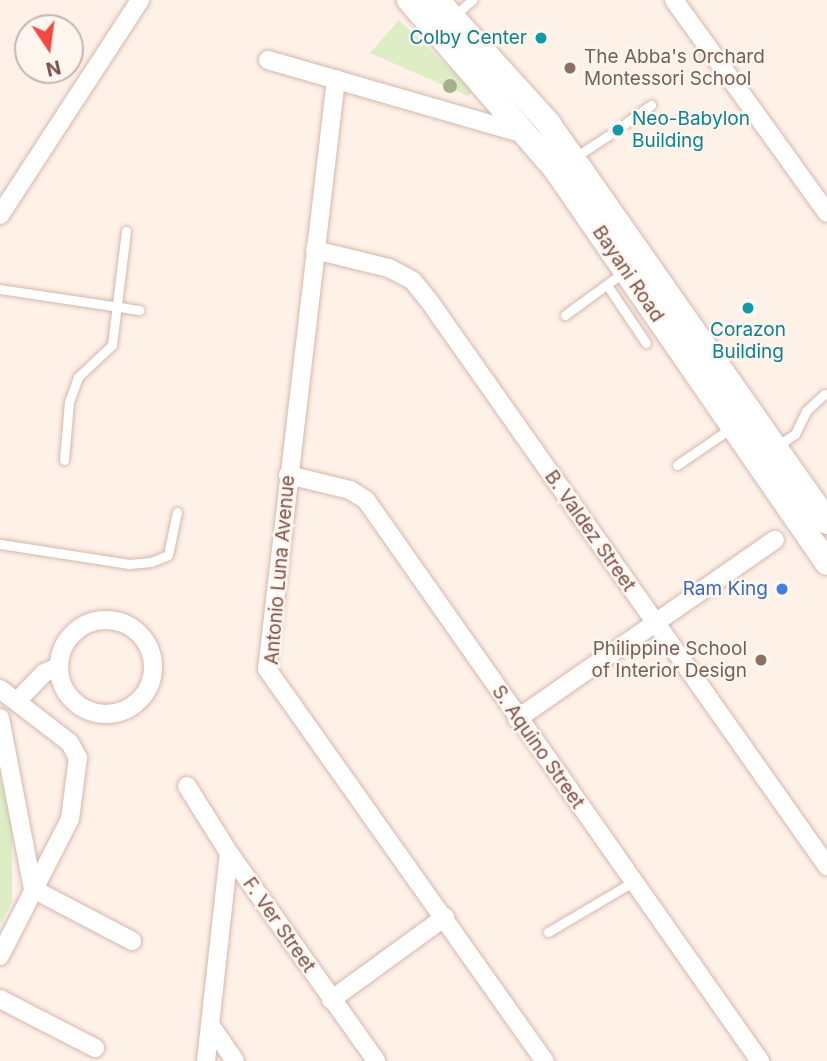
<!DOCTYPE html>
<style>
body{margin:0}
#map{position:relative;width:827px;height:1061px;overflow:hidden;background:#fef1e7;font-family:Inter,sans-serif}
div>[style]{position:absolute}
.green>*{inset:0;background:#ddeec4}
.roads{filter:drop-shadow(0 0 2px #d4b8ae) drop-shadow(0 0 2px #d4b8ae)}
.service>*{height:9px;margin:-4.5px;padding:0 4.5px;transform-origin:4.5px;border-radius:4.5px;background:#fff}
.minor>*{height:18px;margin:-9px;padding:0 9px;transform-origin:9px;border-radius:9px;background:#fff}
.minor>.ring{margin:-9px;padding:0;box-sizing:content-box;background:none;border:18px solid #fff;border-radius:50%}
.secondary>*{height:24px;margin:-12px;padding:0 12px;transform-origin:12px;border-radius:12px;background:#fff}
.trees>*{width:14px;height:14px;margin:-7px;border-radius:50%;background:#a4b089}
.dots>*{width:19px;height:19px;translate:-50% -50%;box-sizing:border-box;border:4px solid #fff6f0;border-radius:50%}
span{translate:-50% -50%;white-space:nowrap;text-align:center;line-height:1.15;-webkit-text-stroke:5px #fff6f0;paint-order:stroke}
.culture-label{font-size:19px;color:#0d838f}
.right{translate:-100% -50%;text-align:right}
.left{translate:0 -50%;text-align:left}
.education-label{font-size:19px;color:#785e54}
.street-label{font-size:19px;color:#7b5148}
.shop-label{font-size:19px;color:#366cbe}
.north{position:absolute;left:14px;top:14px;width:70px;height:70px;box-sizing:border-box;background:#fff6f0;border:2px solid #cab4ad;border-radius:50%;rotate:167deg;font-size:19px;font-weight:700;line-height:28px;text-align:center;color:#7b5148}
.north::after{content:'';display:block;margin:auto;width:24px;height:32px;background:#f24a43;clip-path:polygon(50% 0,100% 100%,50% 72%,0 100%)}
</style>
<div id="map">
<div class="green">
<i style="clip-path:polygon(399px 20px,473px 91px,468px 96px,370px 53px)"></i>
<i style="clip-path:polygon(0 772px,12px 830px,12px 902px,0 925px)"></i>
</div>
<div class="roads">
<div class="service">
<i style="left:455px;top:15px;width:23px;rotate:-41deg"></i>
<i style="left:626px;top:123px;width:31px;rotate:-36deg"></i>
<i style="left:575px;top:157px;width:40px;rotate:-32.9deg"></i>
<i style="left:607px;top:285px;width:70px;rotate:56.1deg"></i>
<i style="left:0;top:289px;width:141px;rotate:8.6deg"></i>
<i style="left:565px;top:315px;width:73px;rotate:-36.1deg"></i>
<i style="left:777px;top:446px;width:22px;rotate:-34deg"></i>
<i style="left:795px;top:434px;width:25px;rotate:-64deg"></i>
<i style="left:806px;top:411px;width:25px;rotate:-43deg"></i>
<i style="left:64px;top:460px;width:58px;rotate:-85.1deg"></i>
<i style="left:69px;top:402px;width:27px;rotate:-70deg"></i>
<i style="left:78px;top:377px;width:47px;rotate:-43.3deg"></i>
<i style="left:112px;top:345px;width:115px;rotate:-83deg"></i>
<i style="left:677px;top:465px;width:65px;rotate:-34.4deg"></i>
<i style="left:0;top:544px;width:131px;rotate:8.8deg"></i>
<i style="left:129px;top:564px;width:22px;rotate:-5deg"></i>
<i style="left:151px;top:562px;width:18px;rotate:-22deg"></i>
<i style="left:168px;top:555px;width:44px;rotate:-78.2deg"></i>
<i style="left:548px;top:932px;width:99px;rotate:-30.5deg"></i>
</div>
<div class="minor">
<i style="left:674px;top:0;width:262px;rotate:54.3deg"></i>
<i style="left:268px;top:60px;width:266px;rotate:16.1deg"></i>
<i style="left:336px;top:79px;width:594px;rotate:96.67deg"></i>
<i style="left:267px;top:669px;width:481px;rotate:54.7deg"></i>
<i style="left:0;top:215px;width:257px;rotate:-56.9deg"></i>
<i style="left:315px;top:250px;width:76px;rotate:13.7deg"></i>
<i style="left:389px;top:268px;width:27px;rotate:28deg"></i>
<i style="left:413px;top:281px;width:22px;rotate:51deg"></i>
<i style="left:427px;top:298px;width:695px;rotate:54.85deg"></i>
<i style="left:288px;top:475px;width:64px;rotate:13.6deg"></i>
<i style="left:350px;top:490px;width:19px;rotate:32deg"></i>
<i style="left:366px;top:500px;width:686px;rotate:54.92deg"></i>
<i class="ring" style="left:59px;top:620px;width:76px;height:76px"></i>
<i style="left:0;top:689px;width:88px;rotate:37.6deg"></i>
<i style="left:70px;top:743px;width:17px;rotate:62deg"></i>
<i style="left:78px;top:758px;width:62px;rotate:97.5deg"></i>
<i style="left:70px;top:819px;width:154px;rotate:117.1deg"></i>
<i style="left:18px;top:700px;width:37px;rotate:-46deg"></i>
<i style="left:44px;top:673px;width:15px;rotate:-23deg"></i>
<i style="left:0;top:718px;width:174px;rotate:79.1deg"></i>
<i style="left:33px;top:889px;width:112px;rotate:27.7deg"></i>
<i style="left:517px;top:719px;width:314px;rotate:-34.8deg"></i>
<i style="left:187px;top:786px;width:79px;rotate:57.9deg"></i>
<i style="left:229px;top:853px;width:255px;rotate:54.7deg"></i>
<i style="left:0;top:999px;width:107px;rotate:27.3deg"></i>
<i style="left:331px;top:1000px;width:141px;rotate:-36.1deg"></i>
<i style="left:211px;top:1026px;width:42px;rotate:55.6deg"></i>
<i style="left:206px;top:1061px;width:209px;rotate:-83.7deg"></i>
</div>
<div class="secondary">
<i style="left:409px;top:0;width:225px;rotate:49.1deg"></i>
<i style="left:556px;top:170px;width:477px;rotate:55.4deg"></i>
<i style="left:437px;top:0;width:166px;rotate:47.9deg"></i>
<i style="left:548px;top:123px;width:487px;rotate:55deg"></i>
</div>
</div>
<div class="trees">
<i style="left:450px;top:86px"></i>
</div>
<div class="dots">
<i style="left:541px;top:38px;background:#0f9aa8"></i>
<i style="left:570px;top:68px;background:#8d6e63"></i>
<i style="left:618px;top:130px;background:#0f9aa8"></i>
<i style="left:748px;top:308px;background:#0f9aa8"></i>
<i style="left:782px;top:589px;background:#3f7fe0"></i>
<i style="left:761px;top:660px;background:#8d6e63"></i>
</div>
<div class="culture-label">
<span class="right" style="left:527px;top:38px">Colby Center</span>
<span class="left" style="left:632px;top:130px">Neo-Babylon<br>Building</span>
<span style="left:748px;top:341px">Corazon<br>Building</span>
</div>
<div class="education-label">
<span class="left" style="left:584px;top:68px">The Abba's Orchard<br>Montessori School</span>
<span class="right" style="left:747px;top:660px">Philippine School<br>of Interior Design</span>
</div>
<div class="street-label">
<span style="left:628px;top:274px;rotate:56deg">Bayani Road</span>
<span style="left:590px;top:531px;rotate:55deg">B. Valdez Street</span>
<span style="left:280px;top:570px;rotate:-85deg">Antonio Luna Avenue</span>
<span style="left:538px;top:747px;rotate:55deg">S. Aquino Street</span>
<span style="left:279px;top:925px;rotate:55deg">F. Ver Street</span>
</div>
<div class="shop-label">
<span class="right" style="left:768px;top:589px">Ram King</span>
</div>
<div class="north">N</div>
</div>
